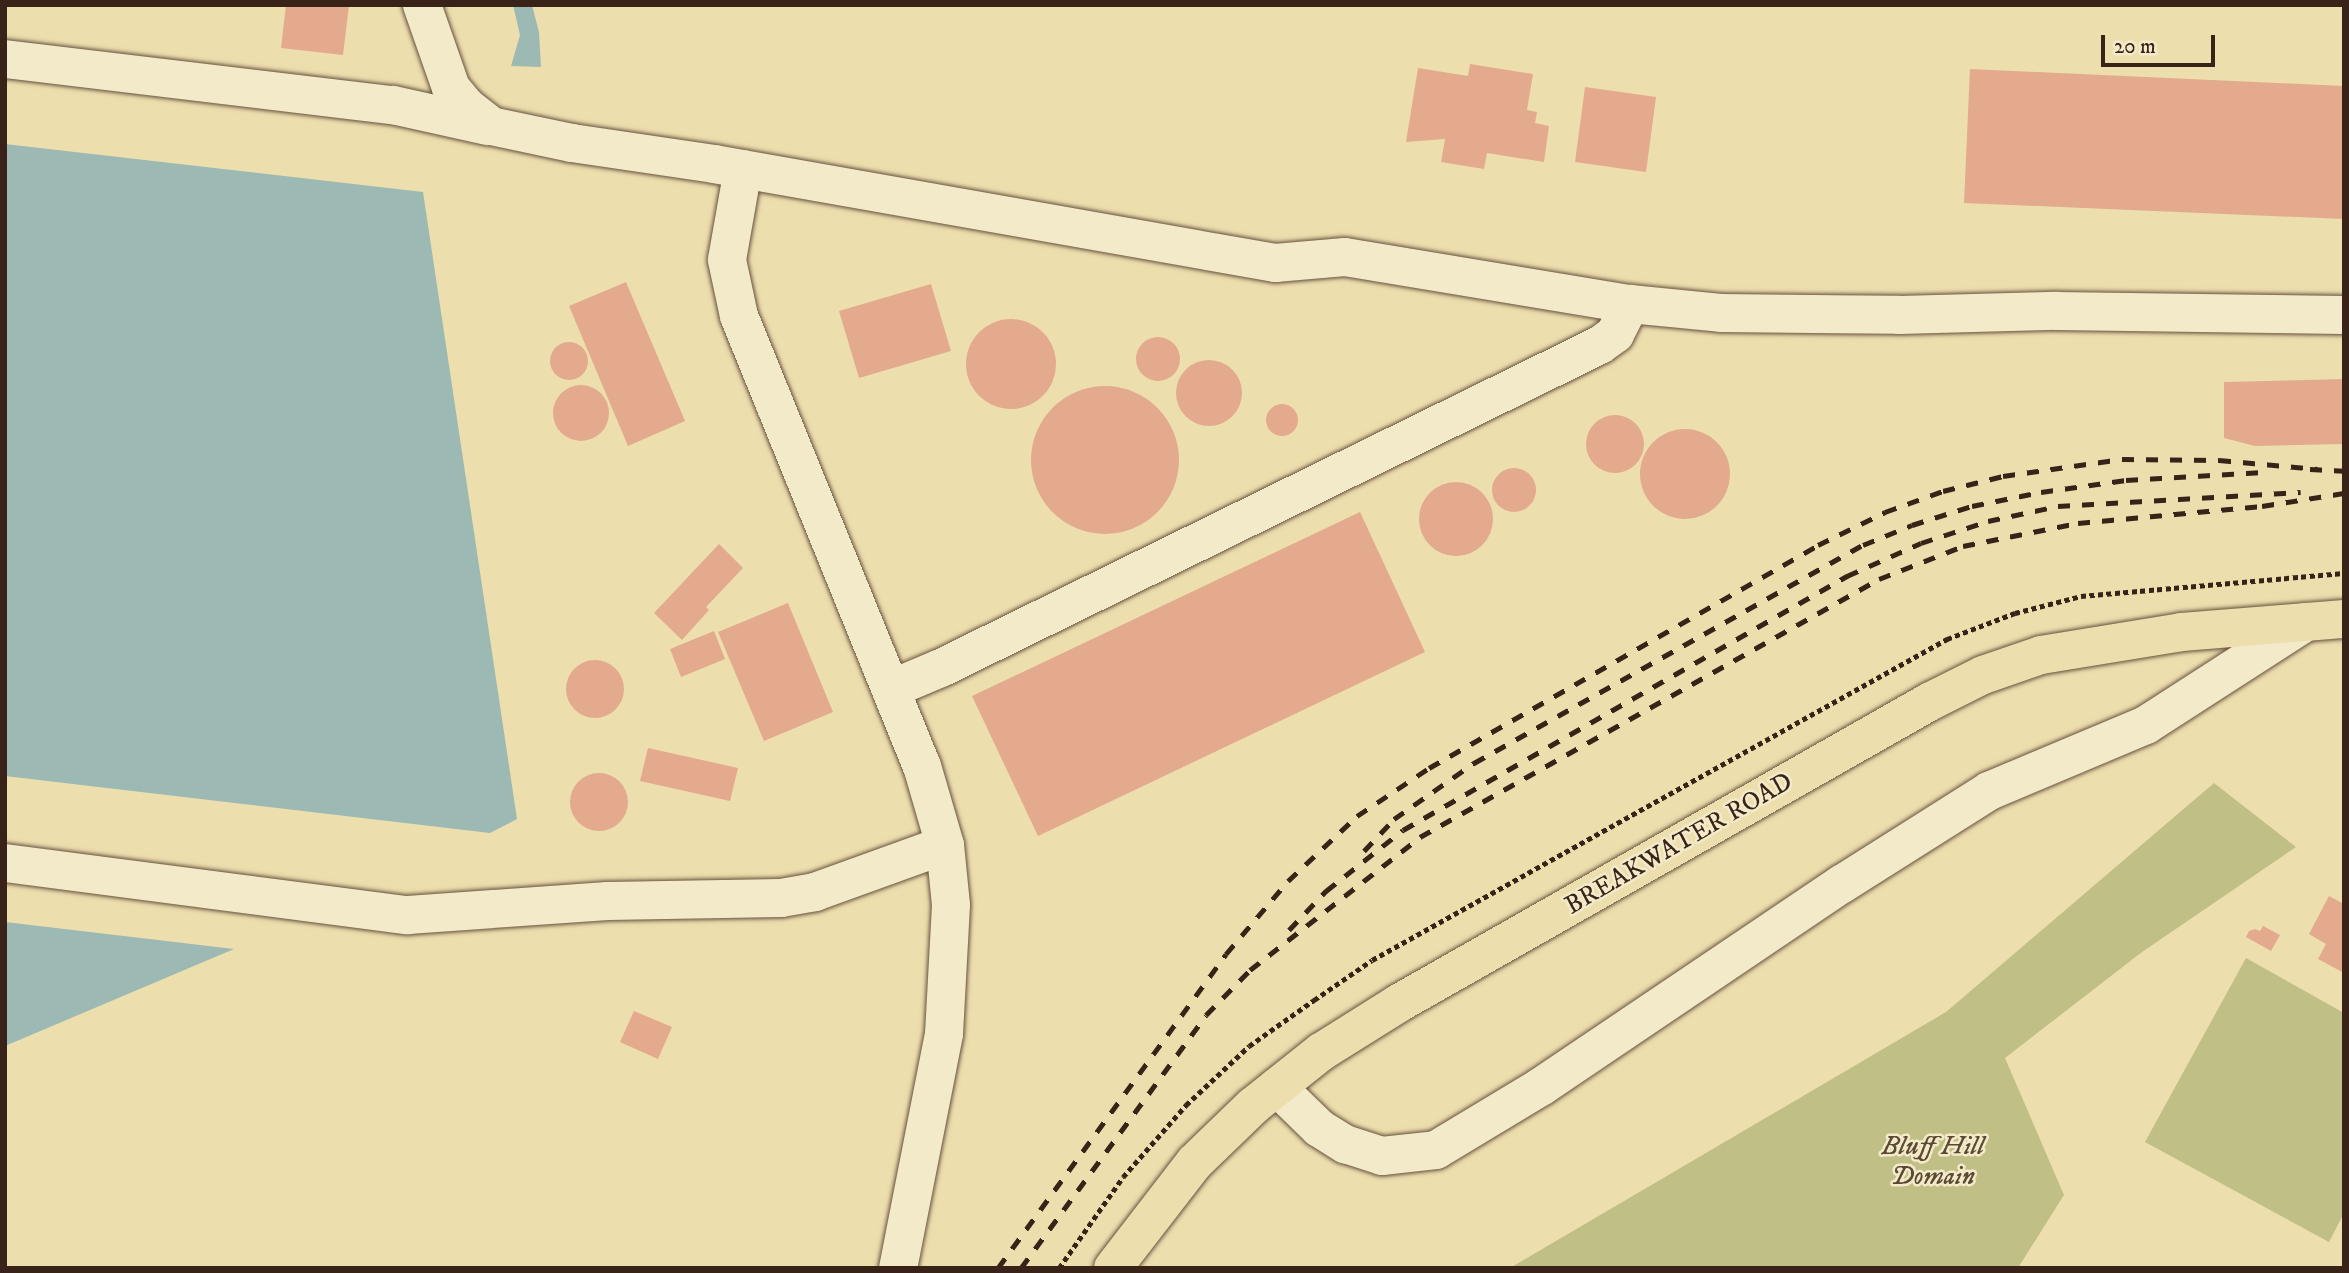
<!DOCTYPE html>
<style>
body{margin:0}
#map{position:relative;width:2349px;height:1273px;overflow:hidden;background:#eddeae;font-family:"IM FELL DW Pica",serif}
div>[style]{position:absolute}
.green>*{inset:0;background:#c0bf85}
.water>*{inset:0;background:#9cbab3}
.building>*{inset:0;background:#e3aa8e}
.round{border-radius:50%}
.path>*{height:4.5px;margin-top:-2.25px;transform-origin:0;background:repeating-linear-gradient(90deg,#392318 0 5px,transparent 0 8.5px)}
.roads{filter:drop-shadow(0 0 2px #66523e) drop-shadow(0 0 2px #66523e)}
.minor>*{height:38px;margin:-19px;padding:0 19px;transform-origin:19px;border-radius:19px;background:#f3eaca}
.highway>*{height:38px;margin:-19px;padding:0 19px;transform-origin:19px;border-radius:19px;background:#eddeae}
.rail>*{height:5px;margin-top:-2.5px;transform-origin:0;background:repeating-linear-gradient(90deg,#392318 0 12px,transparent 0 24px)}
span{translate:-50% -50%;white-space:nowrap;text-align:center;line-height:1.15;-webkit-text-stroke:5px #f3eaca;paint-order:stroke}
.street-label{font-size:26px;color:#392318}
.park-label{font-size:26px;color:#5b4a33;font-style:italic}
.frame{position:absolute;inset:0;border:7px solid #392318;pointer-events:none}
.scale{position:absolute;left:2101px;top:35px;width:114px;height:32px;box-sizing:border-box;border:4px solid #392318;border-top:0;padding-left:9px;font-size:21px;line-height:24px;white-space:nowrap;color:#392318;-webkit-text-stroke:5px #f3eaca;paint-order:stroke}
</style>
<div id="map">
<div class="green">
<i style="clip-path:polygon(2214px 783px,2296px 847px,2142px 952px,2005px 1058px,2064px 1195px,2018px 1268px,1510px 1268px,1946px 1012px)"></i>
<i style="clip-path:polygon(2246px 958px,2344px 1013px,2344px 1213px,2329px 1242px,2145px 1142px)"></i>
</div>
<div class="water">
<i style="clip-path:polygon(513px 5px,532px 5px,539px 32px,541px 67px,511px 66px,520px 35px)"></i>
<i style="clip-path:polygon(5px 144px,423px 192px,517px 819px,490px 833px,5px 776px)"></i>
<i style="clip-path:polygon(5px 922px,234px 949px,5px 1046px)"></i>
</div>
<div class="building">
<i style="clip-path:polygon(286px 5px,349px 5px,343px 55px,281px 48px)"></i>
<i style="clip-path:polygon(1470px 64px,1533px 74px,1527px 110px,1537px 112px,1535px 123px,1549px 126px,1544px 162px,1487px 153px,1484px 169px,1441px 162px,1445px 139px,1406px 142px,1418px 68px,1468px 76px)"></i>
<i style="clip-path:polygon(1970px 69px,2344px 86px,2344px 219px,1964px 203px)"></i>
<i style="clip-path:polygon(1585px 87px,1656px 97px,1646px 172px,1575px 162px)"></i>
<i style="clip-path:polygon(626px 282px,685px 421px,628px 446px,569px 306px)"></i>
<i style="clip-path:polygon(931px 284px,951px 351px,859px 378px,839px 311px)"></i>
<i class="round" style="left:966px;top:319px;width:90px;height:90px"></i>
<i class="round" style="left:1136px;top:337px;width:44px;height:44px"></i>
<i class="round" style="left:550px;top:342px;width:38px;height:38px"></i>
<i class="round" style="left:1176px;top:360px;width:66px;height:66px"></i>
<i style="clip-path:polygon(2344px 379px,2344px 444px,2255px 446px,2224px 438px,2224px 382px)"></i>
<i class="round" style="left:553px;top:385px;width:56px;height:56px"></i>
<i class="round" style="left:1031px;top:386px;width:148px;height:148px"></i>
<i class="round" style="left:1266px;top:404px;width:32px;height:32px"></i>
<i class="round" style="left:1586px;top:415px;width:58px;height:58px"></i>
<i class="round" style="left:1640px;top:429px;width:90px;height:90px"></i>
<i class="round" style="left:1492px;top:468px;width:44px;height:44px"></i>
<i class="round" style="left:1419px;top:482px;width:74px;height:74px"></i>
<i style="clip-path:polygon(1360px 512px,1425px 652px,1038px 836px,972px 696px)"></i>
<i style="clip-path:polygon(719px 544px,743px 568px,706px 607px,709px 610px,682px 640px,654px 613px)"></i>
<i style="clip-path:polygon(788px 603px,833px 712px,764px 741px,718px 632px)"></i>
<i style="clip-path:polygon(714px 631px,725px 659px,681px 677px,670px 649px)"></i>
<i class="round" style="left:566px;top:660px;width:58px;height:58px"></i>
<i style="clip-path:polygon(648px 748px,738px 768px,730px 801px,640px 781px)"></i>
<i class="round" style="left:570px;top:773px;width:58px;height:58px"></i>
<i style="clip-path:polygon(2329px 896px,2344px 904px,2344px 973px,2318px 959px,2326px 944px,2309px 934px)"></i>
<i style="clip-path:polygon(2263px 926px,2280px 935px,2271px 951px,2246px 937px,2249px 931px,2255px 929px,2260px 931px)"></i>
<i style="clip-path:polygon(634px 1011px,672px 1027px,658px 1059px,620px 1042px)"></i>
</div>
<div class="path">
<i style="left:1059px;top:1268px;width:111px;rotate:-54.9deg"></i>
<i style="left:1123px;top:1177px;width:96px;rotate:-48.8deg"></i>
<i style="left:1186px;top:1105px;width:86px;rotate:-43.1deg"></i>
<i style="left:1249px;top:1046px;width:80px;rotate:-35.3deg"></i>
<i style="left:1314px;top:1000px;width:70px;rotate:-34.6deg"></i>
<i style="left:1372px;top:960px;width:659px;rotate:-29.17deg"></i>
<i style="left:1947px;top:639px;width:73px;rotate:-20.9deg"></i>
<i style="left:2015px;top:613px;width:68px;rotate:-14.4deg"></i>
<i style="left:2081px;top:596px;width:264px;rotate:-5deg"></i>
</div>
<div class="roads">
<div class="minor">
<i style="left:422px;top:5px;width:88px;rotate:70.7deg"></i>
<i style="left:451px;top:88px;width:25px;rotate:50deg"></i>
<i style="left:467px;top:107px;width:31px;rotate:38deg"></i>
<i style="left:491px;top:126px;width:83px;rotate:11.9deg"></i>
<i style="left:572px;top:143px;width:144px;rotate:8.4deg"></i>
<i style="left:714px;top:164px;width:570px;rotate:10.01deg"></i>
<i style="left:1275px;top:263px;width:70px;rotate:-4.9deg"></i>
<i style="left:1345px;top:257px;width:289px;rotate:9.4deg"></i>
<i style="left:1630px;top:304px;width:91px;rotate:5.6deg"></i>
<i style="left:1721px;top:313px;width:178px;rotate:0.6deg"></i>
<i style="left:1899px;top:315px;width:158px;rotate:-1.5deg"></i>
<i style="left:2057px;top:311px;width:287px;rotate:0.8deg"></i>
<i style="left:5px;top:59px;width:391px;rotate:6.8deg"></i>
<i style="left:393px;top:105px;width:97px;rotate:12.5deg"></i>
<i style="left:743px;top:169px;width:92px;rotate:100deg"></i>
<i style="left:727px;top:260px;width:57px;rotate:77.9deg"></i>
<i style="left:739px;top:316px;width:486px;rotate:67.9deg"></i>
<i style="left:922px;top:766px;width:82px;rotate:73.8deg"></i>
<i style="left:945px;top:845px;width:60px;rotate:84.3deg"></i>
<i style="left:951px;top:905px;width:129px;rotate:93.1deg"></i>
<i style="left:944px;top:1034px;width:238px;rotate:101.1deg"></i>
<i style="left:891px;top:689px;width:54px;rotate:-22.8deg"></i>
<i style="left:941px;top:668px;width:734px;rotate:-26.11deg"></i>
<i style="left:1600px;top:345px;width:19px;rotate:-36deg"></i>
<i style="left:1615px;top:334px;width:34px;rotate:-63deg"></i>
<i style="left:5px;top:863px;width:406px;rotate:7.4deg"></i>
<i style="left:408px;top:915px;width:200px;rotate:-4deg"></i>
<i style="left:608px;top:901px;width:173px;rotate:-1deg"></i>
<i style="left:781px;top:898px;width:35px;rotate:-10deg"></i>
<i style="left:815px;top:892px;width:138px;rotate:-19.9deg"></i>
<i style="left:1277px;top:1087px;width:59px;rotate:44.3deg"></i>
<i style="left:1319px;top:1128px;width:31px;rotate:32deg"></i>
<i style="left:1345px;top:1144px;width:39px;rotate:18deg"></i>
<i style="left:1382px;top:1156px;width:54px;rotate:-6.3deg"></i>
<i style="left:1436px;top:1150px;width:124px;rotate:-31.1deg"></i>
<i style="left:1542px;top:1086px;width:362px;rotate:-34deg"></i>
<i style="left:1842px;top:884px;width:174px;rotate:-32.3deg"></i>
<i style="left:1989px;top:791px;width:170px;rotate:-22.8deg"></i>
<i style="left:2146px;top:725px;width:190px;rotate:-32.8deg"></i>
</div>
<div class="highway">
<i style="left:1113px;top:1268px;width:134px;rotate:-52.3deg"></i>
<i style="left:1195px;top:1162px;width:81px;rotate:-44deg"></i>
<i style="left:1253px;top:1106px;width:87px;rotate:-38.5deg"></i>
<i style="left:1321px;top:1052px;width:92px;rotate:-32.1deg"></i>
<i style="left:1399px;top:1003px;width:610px;rotate:-29.59deg"></i>
<i style="left:1929px;top:702px;width:60px;rotate:-26.6deg"></i>
<i style="left:1983px;top:675px;width:61px;rotate:-19deg"></i>
<i style="left:2041px;top:655px;width:143px;rotate:-9.3deg"></i>
<i style="left:2182px;top:632px;width:163px;rotate:-4.6deg"></i>
</div>
</div>
<div class="rail">
<i style="left:2310px;top:469px;width:34px;rotate:3deg"></i>
<i style="left:1364px;top:851px;width:44px;rotate:-46.8deg"></i>
<i style="left:1394px;top:819px;width:98px;rotate:-35deg"></i>
<i style="left:1474px;top:763px;width:446px;rotate:-29.3deg"></i>
<i style="left:1863px;top:545px;width:53px;rotate:-22.2deg"></i>
<i style="left:1912px;top:525px;width:63px;rotate:-17.6deg"></i>
<i style="left:1972px;top:506px;width:70px;rotate:-11.5deg"></i>
<i style="left:2041px;top:492px;width:86px;rotate:-8deg"></i>
<i style="left:2126px;top:480px;width:138px;rotate:-3.3deg"></i>
<i style="left:1289px;top:930px;width:54px;rotate:-46.5deg"></i>
<i style="left:1326px;top:891px;width:98px;rotate:-38.4deg"></i>
<i style="left:1403px;top:830px;width:512px;rotate:-29.77deg"></i>
<i style="left:1847px;top:576px;width:81px;rotate:-24deg"></i>
<i style="left:1921px;top:543px;width:71px;rotate:-18.2deg"></i>
<i style="left:1988px;top:521px;width:72px;rotate:-12.1deg"></i>
<i style="left:2058px;top:506px;width:243px;rotate:-3.3deg"></i>
<i style="left:998px;top:1268px;width:388px;rotate:-54deg"></i>
<i style="left:1226px;top:954px;width:96px;rotate:-49.7deg"></i>
<i style="left:1288px;top:881px;width:95px;rotate:-43.3deg"></i>
<i style="left:1357px;top:816px;width:87px;rotate:-33.7deg"></i>
<i style="left:1429px;top:768px;width:448px;rotate:-29.8deg"></i>
<i style="left:1818px;top:545px;width:75px;rotate:-26.2deg"></i>
<i style="left:1885px;top:512px;width:62px;rotate:-19.9deg"></i>
<i style="left:1943px;top:491px;width:62px;rotate:-14deg"></i>
<i style="left:2003px;top:476px;width:120px;rotate:-8.1deg"></i>
<i style="left:2122px;top:459px;width:97px;rotate:0.6deg"></i>
<i style="left:2219px;top:460px;width:99px;rotate:5.2deg"></i>
<i style="left:1021px;top:1268px;width:313px;rotate:-53.8deg"></i>
<i style="left:1206px;top:1015px;width:63px;rotate:-45.6deg"></i>
<i style="left:1250px;top:970px;width:216px;rotate:-38deg"></i>
<i style="left:1420px;top:837px;width:527px;rotate:-29.34deg"></i>
<i style="left:1879px;top:579px;width:90px;rotate:-21.4deg"></i>
<i style="left:1963px;top:546px;width:117px;rotate:-11.3deg"></i>
<i style="left:2078px;top:523px;width:185px;rotate:-5.3deg"></i>
<i style="left:2262px;top:506px;width:83px;rotate:-9deg"></i>
</div>
<div class="street-label">
<span style="left:1679px;top:844px;rotate:-30deg">BREAKWATER ROAD</span>
</div>
<div class="park-label">
<span style="left:1933px;top:1162px">Bluff Hill<br>Domain</span>
</div>
<div class="frame"></div>
<div class="scale">20 m</div>
</div>
